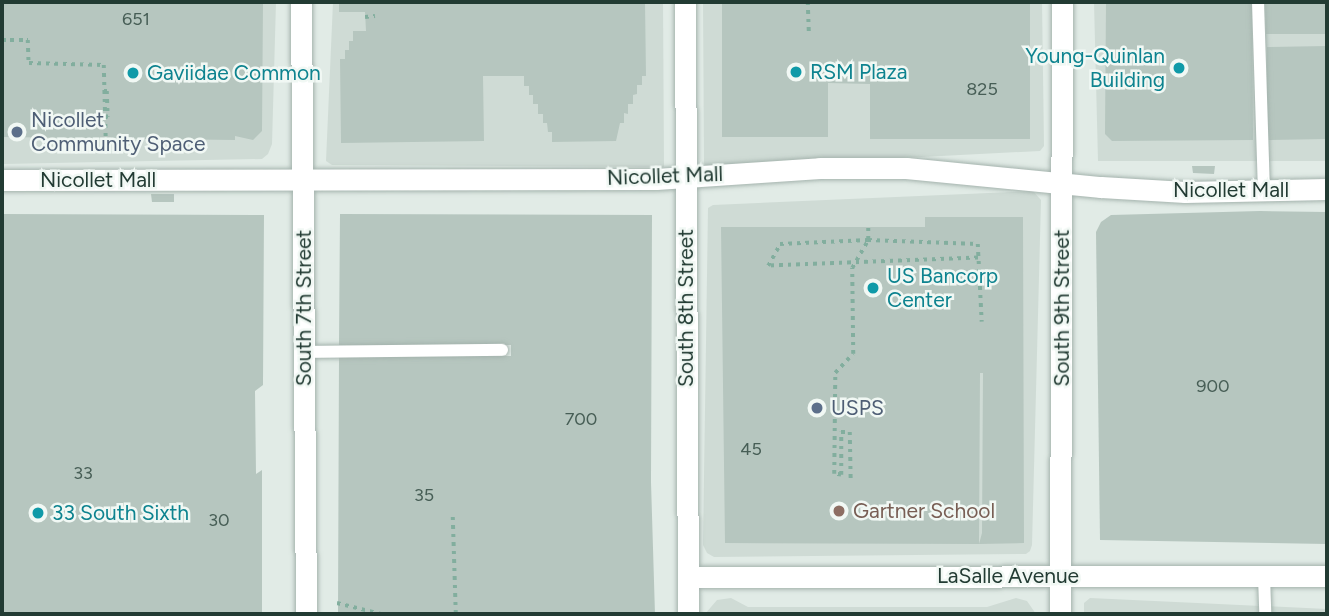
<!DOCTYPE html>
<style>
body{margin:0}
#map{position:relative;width:1329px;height:616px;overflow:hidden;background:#e1ebe6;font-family:Figtree,sans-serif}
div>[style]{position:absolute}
.built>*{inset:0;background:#cfdbd5}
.building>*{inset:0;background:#b6c6bf}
.path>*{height:3.5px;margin-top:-1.75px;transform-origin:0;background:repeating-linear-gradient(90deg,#82ae9e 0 3.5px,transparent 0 8.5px)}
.roads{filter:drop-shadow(0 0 2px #a4b3ad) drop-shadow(0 0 2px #a4b3ad)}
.service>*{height:12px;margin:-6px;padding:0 6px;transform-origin:6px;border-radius:6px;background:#fff}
.minor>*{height:21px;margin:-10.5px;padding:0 10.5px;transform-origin:10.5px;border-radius:10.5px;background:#fff}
.tertiary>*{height:21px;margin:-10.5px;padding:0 10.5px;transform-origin:10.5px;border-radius:10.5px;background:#fff}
.secondary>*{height:21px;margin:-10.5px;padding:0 10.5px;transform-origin:10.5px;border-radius:10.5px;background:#fff}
.dots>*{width:19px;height:19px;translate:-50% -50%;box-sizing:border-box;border:4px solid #f1f8f4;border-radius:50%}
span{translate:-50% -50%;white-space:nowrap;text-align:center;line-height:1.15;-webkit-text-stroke:5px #f1f8f4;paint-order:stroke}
.number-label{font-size:18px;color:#475e56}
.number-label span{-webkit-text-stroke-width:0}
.culture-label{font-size:21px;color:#0d838f}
.right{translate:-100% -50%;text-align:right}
.left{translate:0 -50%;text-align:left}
.service-label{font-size:21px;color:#4e5e75}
.street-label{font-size:21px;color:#223b33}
.education-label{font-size:21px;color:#785e54}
.frame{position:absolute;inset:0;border:4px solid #223b33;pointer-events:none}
</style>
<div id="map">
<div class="built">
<i style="clip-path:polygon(2px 2px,276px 2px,272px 144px,268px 154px,262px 159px,2px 164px)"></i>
<i style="clip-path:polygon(333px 2px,663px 2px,664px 167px,332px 165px,326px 161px)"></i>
<i style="clip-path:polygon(703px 2px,1042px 2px,1044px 146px,1040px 151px,707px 168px,704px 163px)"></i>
<i style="clip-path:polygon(1094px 2px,1327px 2px,1327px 161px,1098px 161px)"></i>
<i style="clip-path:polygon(1033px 191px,1041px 200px,1032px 545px,1030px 551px,1026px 554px,714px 557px,707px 553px,703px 545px,708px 208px,713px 205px)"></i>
<i style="clip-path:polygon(731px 598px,748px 607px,987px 607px,1016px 598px,1027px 601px,1036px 614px,705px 614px,717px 600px)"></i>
<i style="clip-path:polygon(1090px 598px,1327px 609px,1327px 614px,1084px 614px,1084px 603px)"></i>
</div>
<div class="building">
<i style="clip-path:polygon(2px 2px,263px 2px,262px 131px,253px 140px,235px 136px,235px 140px,2px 137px)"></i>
<i style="clip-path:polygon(339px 2px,645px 2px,646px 76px,642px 76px,642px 85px,637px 85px,637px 94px,633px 95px,633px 104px,628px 104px,628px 114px,624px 113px,624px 123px,620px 123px,616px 141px,552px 142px,552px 132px,548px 132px,547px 123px,543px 123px,543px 114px,538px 114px,538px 104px,533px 104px,533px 95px,529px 95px,529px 86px,524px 86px,524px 76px,483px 76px,484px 141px,341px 143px,340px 59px,345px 59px,345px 50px,349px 50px,349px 41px,353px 41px,353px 31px,366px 31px,365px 12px,339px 12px)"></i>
<i style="clip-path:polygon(722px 2px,1030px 2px,1030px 139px,870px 139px,870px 84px,828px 83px,828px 137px,722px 137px)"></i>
<i style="clip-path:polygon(1106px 2px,1252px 2px,1253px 140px,1112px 141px,1105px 134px)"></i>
<i style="clip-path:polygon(1265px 2px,1327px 2px,1327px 34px,1266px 34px)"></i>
<i style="clip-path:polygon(1327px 46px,1327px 139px,1267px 140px,1267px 47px)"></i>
<i style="clip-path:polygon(1192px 166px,1215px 166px,1214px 174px,1193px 173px)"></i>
<i style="clip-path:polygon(151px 194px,174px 194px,174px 202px,152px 202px)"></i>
<i style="clip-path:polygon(1260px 211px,1327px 212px,1327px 544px,1100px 540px,1096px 232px,1101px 222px,1111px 215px)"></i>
<i style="clip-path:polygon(2px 214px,264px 215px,263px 385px,255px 391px,256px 474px,262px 470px,262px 614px,2px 614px)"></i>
<i style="clip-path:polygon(340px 214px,652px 215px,651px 482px,655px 614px,338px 614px,339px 356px,511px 356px,511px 345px,339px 345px)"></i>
<i style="clip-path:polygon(925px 217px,1023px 217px,1024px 543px,979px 544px,982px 533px,983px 373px,980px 373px,979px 544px,725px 543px,721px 227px,925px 227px)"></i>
</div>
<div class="path">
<i style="left:808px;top:2px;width:31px;rotate:88deg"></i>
<i style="left:365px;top:17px;width:10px;rotate:-6deg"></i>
<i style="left:2px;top:40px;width:26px"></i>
<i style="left:28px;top:40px;width:23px;rotate:88deg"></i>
<i style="left:29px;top:63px;width:75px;rotate:1.5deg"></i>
<i style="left:104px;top:65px;width:74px;rotate:88.5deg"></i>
<i style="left:104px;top:91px;width:3px"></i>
<i style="left:107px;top:91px;width:26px;rotate:88deg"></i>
<i style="left:108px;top:117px;width:3px;rotate:180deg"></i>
<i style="left:978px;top:258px;width:210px;rotate:177.8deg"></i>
<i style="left:768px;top:266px;width:25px;rotate:-61deg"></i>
<i style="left:780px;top:244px;width:88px;rotate:-2.6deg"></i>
<i style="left:868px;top:240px;width:110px;rotate:2.1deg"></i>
<i style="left:978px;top:244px;width:78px;rotate:87.1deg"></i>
<i style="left:841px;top:475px;width:7px;rotate:-172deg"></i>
<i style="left:834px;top:474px;width:101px;rotate:-89.4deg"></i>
<i style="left:835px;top:373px;width:26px;rotate:-47deg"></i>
<i style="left:853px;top:354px;width:86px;rotate:-90.7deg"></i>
<i style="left:852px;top:268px;width:32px;rotate:-60deg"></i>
<i style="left:868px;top:240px;width:13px;rotate:-90deg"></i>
<i style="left:841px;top:475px;width:43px;rotate:-90deg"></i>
<i style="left:841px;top:432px;width:9px"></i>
<i style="left:850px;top:432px;width:50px;rotate:88.9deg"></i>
<i style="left:453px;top:517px;width:97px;rotate:88.2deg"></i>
<i style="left:337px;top:603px;width:45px;rotate:14deg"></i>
</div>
<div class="roads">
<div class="service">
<i style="left:1258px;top:2px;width:190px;rotate:88.2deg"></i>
<i style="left:304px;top:352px;width:198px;rotate:-0.6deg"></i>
<i style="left:1264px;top:576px;width:38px;rotate:88deg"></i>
</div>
<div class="minor">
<i style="left:2px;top:180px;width:654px;rotate:-0.09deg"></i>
<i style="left:656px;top:179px;width:164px;rotate:-3.8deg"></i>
<i style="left:820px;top:168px;width:86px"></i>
<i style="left:906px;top:168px;width:196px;rotate:5.6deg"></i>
<i style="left:1101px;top:187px;width:84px;rotate:3.4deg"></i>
<i style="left:1185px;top:192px;width:142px;rotate:-1.2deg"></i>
</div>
<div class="tertiary">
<i style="left:688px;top:577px;width:639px;rotate:-0.09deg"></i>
<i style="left:1060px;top:614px;width:612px;rotate:-89.81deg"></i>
</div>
<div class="secondary">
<i style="left:301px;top:2px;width:612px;rotate:89.53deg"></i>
<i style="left:685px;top:2px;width:612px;rotate:89.72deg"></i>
</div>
</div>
<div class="dots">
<i style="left:1179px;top:68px;background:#0f9aa8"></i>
<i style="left:796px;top:72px;background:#0f9aa8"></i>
<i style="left:133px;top:73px;background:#0f9aa8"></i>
<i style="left:17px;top:132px;background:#5c6f8a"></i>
<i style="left:873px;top:288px;background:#0f9aa8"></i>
<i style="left:817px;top:408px;background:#5c6f8a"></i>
<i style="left:839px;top:511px;background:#8d6e63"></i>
<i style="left:38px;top:513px;background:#0f9aa8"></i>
</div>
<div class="number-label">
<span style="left:136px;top:19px">651</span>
<span style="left:982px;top:89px">825</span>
<span style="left:1213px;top:386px">900</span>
<span style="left:581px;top:419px">700</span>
<span style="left:751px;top:449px">45</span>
<span style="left:83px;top:473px">33</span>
<span style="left:424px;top:495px">35</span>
<span style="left:219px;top:520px">30</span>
</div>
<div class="culture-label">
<span class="right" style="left:1165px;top:68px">Young-Quinlan<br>Building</span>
<span class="left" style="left:810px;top:72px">RSM Plaza</span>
<span class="left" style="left:147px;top:73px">Gaviidae Common</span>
<span class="left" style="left:887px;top:288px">US Bancorp<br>Center</span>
<span class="left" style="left:52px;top:513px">33 South Sixth</span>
</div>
<div class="service-label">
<span class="left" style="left:31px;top:132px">Nicollet<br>Community Space</span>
<span class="left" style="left:831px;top:408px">USPS</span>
</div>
<div class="street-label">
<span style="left:665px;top:176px;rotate:-2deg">Nicollet Mall</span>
<span style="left:98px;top:180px">Nicollet Mall</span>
<span style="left:1231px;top:190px">Nicollet Mall</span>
<span style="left:304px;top:308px;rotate:-90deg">South 7th Street</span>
<span style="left:686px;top:308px;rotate:-90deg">South 8th Street</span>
<span style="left:1062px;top:308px;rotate:-90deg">South 9th Street</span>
<span style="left:1008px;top:576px">LaSalle Avenue</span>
</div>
<div class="education-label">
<span class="left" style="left:853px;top:511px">Gartner School</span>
</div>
<div class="frame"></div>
</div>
